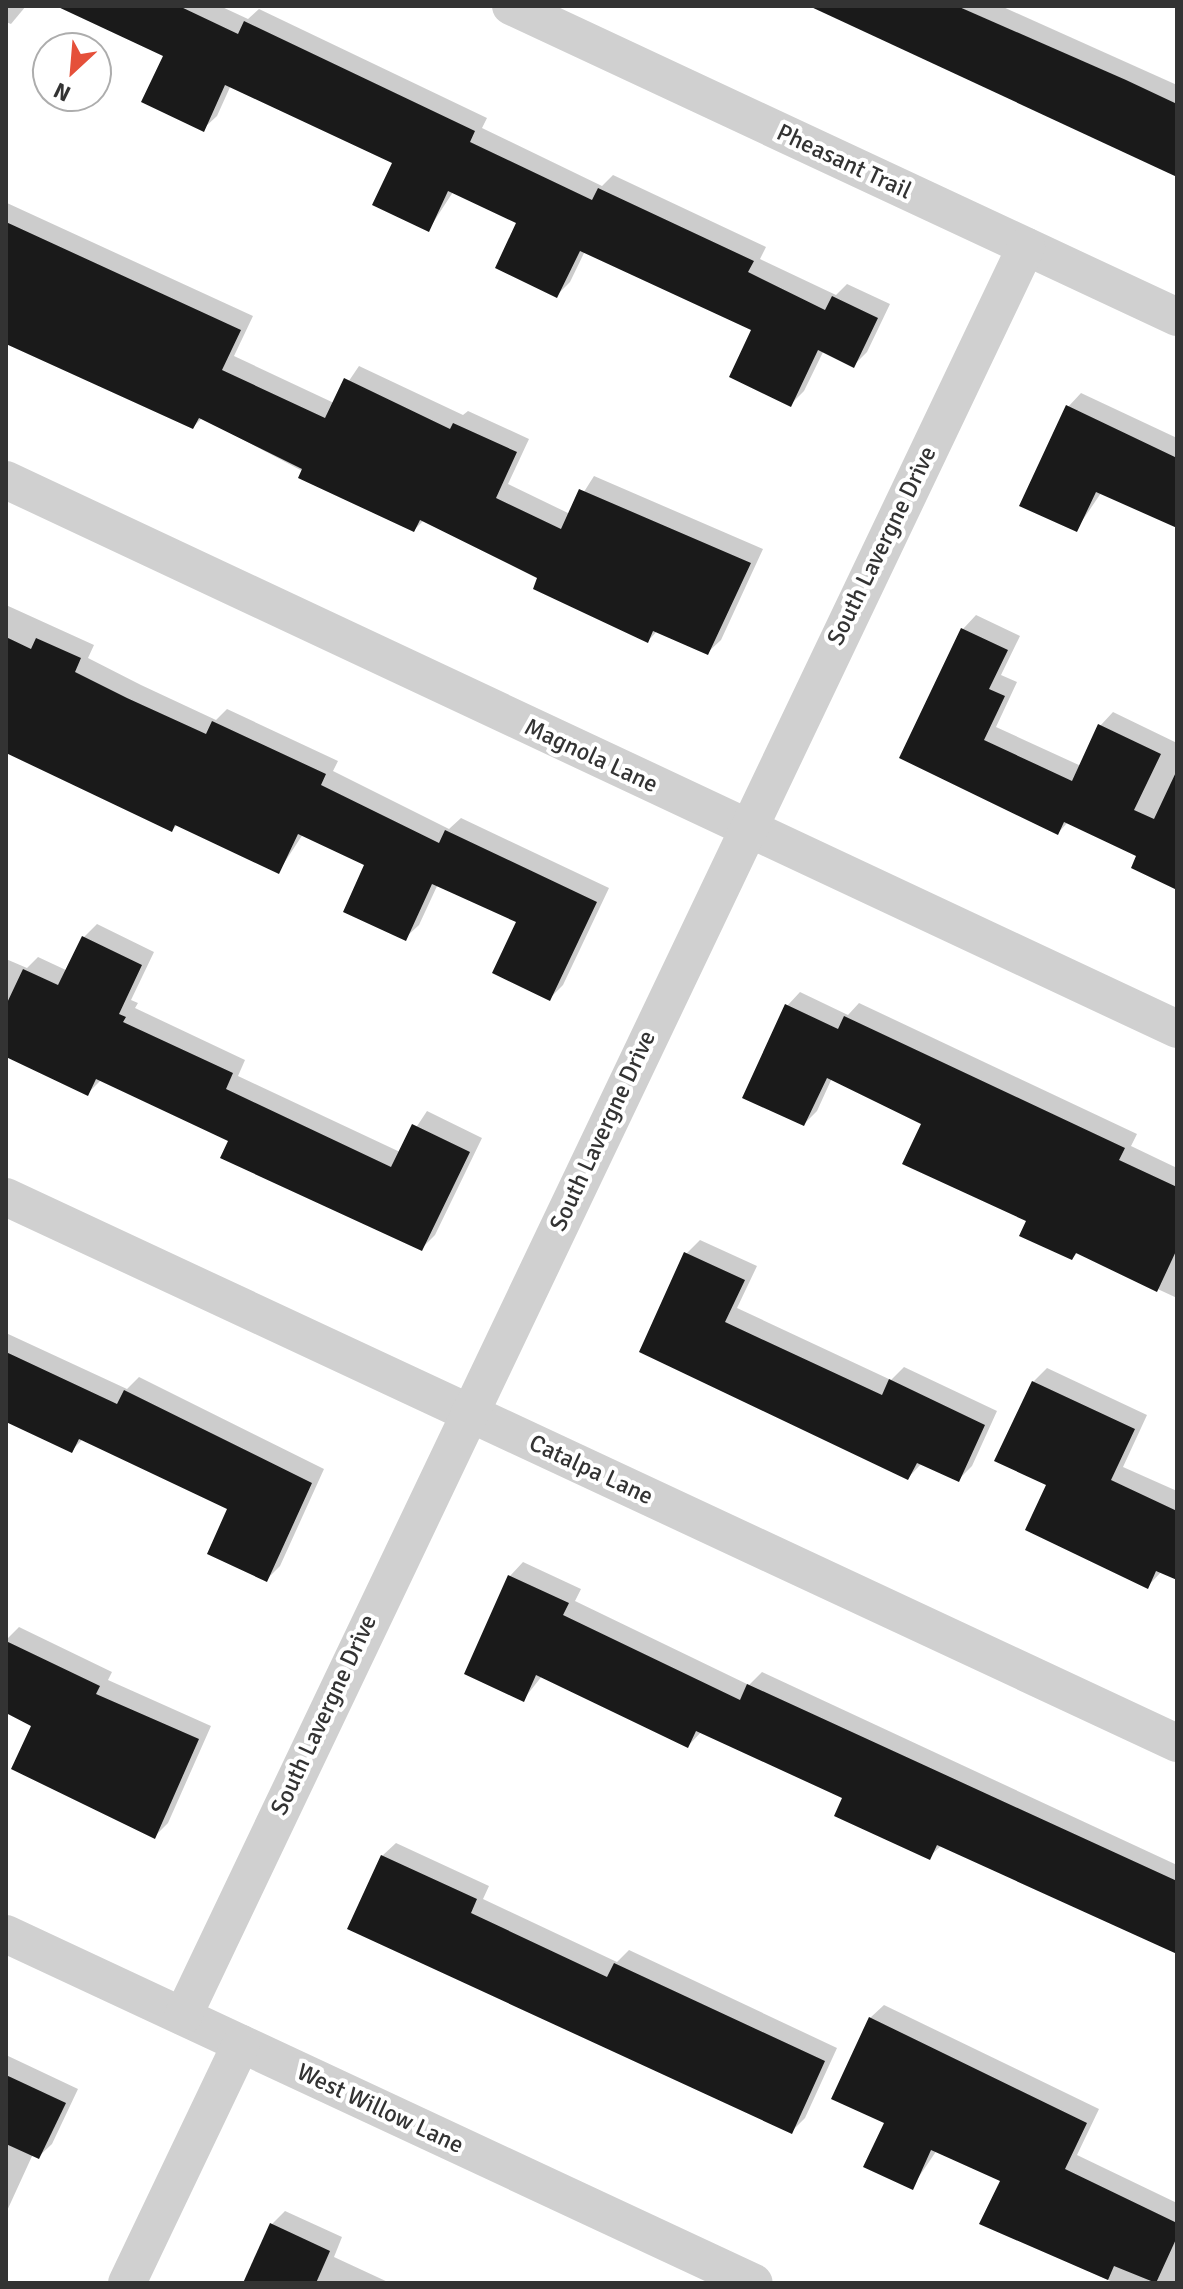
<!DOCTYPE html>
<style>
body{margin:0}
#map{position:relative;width:1183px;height:2289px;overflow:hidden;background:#fff;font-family:Signika,sans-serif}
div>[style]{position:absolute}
.shadow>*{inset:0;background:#0003}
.building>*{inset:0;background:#1a1a1a}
.street>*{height:38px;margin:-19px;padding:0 19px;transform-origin:19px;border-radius:19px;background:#d0d0d0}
span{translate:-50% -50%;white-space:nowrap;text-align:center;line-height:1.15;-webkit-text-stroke:8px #fff;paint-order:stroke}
.street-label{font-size:24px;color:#333}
.frame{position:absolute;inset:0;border:8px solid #333;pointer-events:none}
.north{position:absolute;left:32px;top:32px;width:80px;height:80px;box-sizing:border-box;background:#fff;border:2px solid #adadad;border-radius:50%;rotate:206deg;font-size:22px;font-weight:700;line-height:32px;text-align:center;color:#333}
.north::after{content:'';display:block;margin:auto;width:28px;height:36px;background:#e5503a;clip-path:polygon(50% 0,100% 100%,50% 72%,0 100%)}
</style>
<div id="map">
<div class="shadow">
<i style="clip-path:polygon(6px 6px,26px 6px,11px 24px,6px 22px)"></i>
<i style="clip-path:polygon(61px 6px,220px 6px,248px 19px,259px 9px,487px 118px,482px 128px,602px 186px,613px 175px,766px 247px,760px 259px,836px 295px,847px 284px,890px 304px,867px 352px,854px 365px,824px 350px,804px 391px,791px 404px,754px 329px,585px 251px,570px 282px,557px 295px,519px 222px,453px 192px,429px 229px,394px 162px,231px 85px,217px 116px,203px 129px,165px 55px)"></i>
<i style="clip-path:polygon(818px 6px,1001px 6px,1177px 85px,1177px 174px)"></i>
<i style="clip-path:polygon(7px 203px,253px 316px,234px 356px,334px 403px,359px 366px,463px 415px,468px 411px,529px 439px,508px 484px,570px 514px,594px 476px,763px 549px,721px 640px,707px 653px,658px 630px,648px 641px,540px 578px,424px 520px,414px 530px,202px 418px,193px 427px,6px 341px)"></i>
<i style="clip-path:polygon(1081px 393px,1177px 438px,1177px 527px,1101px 493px,1076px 530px,1068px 407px)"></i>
<i style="clip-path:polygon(6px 605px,94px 645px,88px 658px,141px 685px,216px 720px,227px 709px,338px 761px,333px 771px,449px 829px,461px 818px,609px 888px,563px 985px,550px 998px,518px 921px,438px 884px,419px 925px,405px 938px,367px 864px,303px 834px,279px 871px,178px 824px,172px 830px,6px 695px)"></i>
<i style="clip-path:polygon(976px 615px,1020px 636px,1001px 675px,1017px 682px,996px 727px,1081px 766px,1100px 726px,1113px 712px,1177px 743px,1177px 886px,1139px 855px,1068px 822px,1058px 833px,902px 758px,963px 629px)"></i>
<i style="clip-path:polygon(97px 924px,154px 952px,131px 1000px,138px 1003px,135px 1008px,245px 1060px,238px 1076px,400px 1152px,427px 1111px,482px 1138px,435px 1235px,421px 1249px,231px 1140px,101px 1080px,87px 1094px,6px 1056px,6px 959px,27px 968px,38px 957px,68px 971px,84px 937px)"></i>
<i style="clip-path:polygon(800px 992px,848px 1015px,859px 1003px,1137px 1134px,1131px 1146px,1177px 1168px,1177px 1298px,1078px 1252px,1072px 1258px,924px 1123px,832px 1078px,817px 1111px,804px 1124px,787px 1006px)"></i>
<i style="clip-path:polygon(700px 1240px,757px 1266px,737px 1308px,891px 1380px,904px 1367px,997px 1411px,972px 1466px,958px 1480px,921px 1464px,908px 1478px,642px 1351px,686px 1254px)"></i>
<i style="clip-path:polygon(6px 1333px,127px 1389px,139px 1377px,324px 1469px,280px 1566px,266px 1580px,230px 1508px,83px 1439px,72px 1450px,6px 1420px)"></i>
<i style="clip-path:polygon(1047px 1368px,1147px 1415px,1123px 1467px,1177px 1491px,1177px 1578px,1162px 1571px,1147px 1587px,1049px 1484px,1033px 1382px)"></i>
<i style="clip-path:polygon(523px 1562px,581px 1589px,575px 1601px,749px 1685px,762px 1672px,1177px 1865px,1177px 1952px,942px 1845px,929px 1857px,845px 1797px,702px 1731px,688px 1746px,542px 1676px,523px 1700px,466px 1673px,510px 1576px)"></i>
<i style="clip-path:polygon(19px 1627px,112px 1672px,108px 1680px,211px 1726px,168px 1823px,154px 1837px,34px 1725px,6px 1711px,6px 1640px)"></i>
<i style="clip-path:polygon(396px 1843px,489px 1886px,483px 1899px,617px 1962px,629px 1950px,837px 2048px,805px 2118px,791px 2132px,382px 1856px)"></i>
<i style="clip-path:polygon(884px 2005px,1099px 2109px,1077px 2155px,1177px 2203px,1177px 2283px,1115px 2283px,982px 2223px,1002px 2180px,937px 2150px,912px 2187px,887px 2122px,870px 2018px)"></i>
<i style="clip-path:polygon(6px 2055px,78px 2089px,52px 2144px,38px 2157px,33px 2154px,6px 2213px)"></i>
<i style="clip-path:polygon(285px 2211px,342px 2237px,334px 2257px,390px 2283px,245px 2283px,272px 2224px)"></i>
</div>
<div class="building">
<i style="clip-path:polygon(56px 6px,179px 6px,238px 34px,244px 21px,475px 131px,470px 142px,592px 200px,598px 188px,754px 261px,748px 272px,825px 310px,832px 296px,878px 318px,854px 368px,818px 350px,791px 407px,729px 377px,751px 330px,580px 251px,557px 298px,495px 268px,516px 223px,448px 191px,429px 232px,372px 205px,392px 163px,225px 85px,204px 132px,141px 102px,163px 56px)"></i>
<i style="clip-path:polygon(809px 6px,957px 6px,1126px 80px,1177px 104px,1177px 177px)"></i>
<i style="clip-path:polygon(6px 222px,241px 330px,222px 370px,325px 418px,344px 378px,450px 429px,453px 423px,517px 452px,496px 498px,561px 529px,579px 489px,751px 563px,708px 655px,653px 631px,648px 643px,533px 589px,537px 578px,420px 520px,414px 532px,298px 478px,302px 469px,199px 418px,193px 429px,6px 344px)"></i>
<i style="clip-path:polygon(1066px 405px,1177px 458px,1177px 528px,1096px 492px,1077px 532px,1019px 506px)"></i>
<i style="clip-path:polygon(961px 628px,1008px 650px,989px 689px,1005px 696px,984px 740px,1072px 781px,1098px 724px,1161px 754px,1134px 810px,1154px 819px,1177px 770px,1177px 890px,1131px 868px,1136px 856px,1064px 822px,1058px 835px,899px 758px)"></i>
<i style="clip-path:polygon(6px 637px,31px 649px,36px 638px,81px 658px,75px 672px,127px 698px,206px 734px,212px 721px,326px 774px,321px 785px,439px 843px,445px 830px,597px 902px,550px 1001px,492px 973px,516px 922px,432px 884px,406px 941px,343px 912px,364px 865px,298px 834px,279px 874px,175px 825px,172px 832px,6px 753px)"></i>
<i style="clip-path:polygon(82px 936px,142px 965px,119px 1014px,126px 1017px,123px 1022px,233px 1073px,226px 1089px,391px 1167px,412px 1124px,470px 1152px,422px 1251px,220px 1158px,228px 1141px,96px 1079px,88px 1096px,6px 1057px,6px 1005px,23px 969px,58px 985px)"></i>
<i style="clip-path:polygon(785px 1004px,838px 1029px,844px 1016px,1125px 1148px,1119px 1160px,1177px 1187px,1177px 1249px,1157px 1292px,1076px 1253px,1072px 1260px,1019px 1236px,1026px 1221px,902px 1164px,921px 1124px,827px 1078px,804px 1126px,742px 1098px)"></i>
<i style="clip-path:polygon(684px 1252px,745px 1280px,725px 1322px,882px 1395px,889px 1379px,985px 1425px,959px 1482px,917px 1463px,908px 1480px,639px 1352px)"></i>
<i style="clip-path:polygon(6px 1352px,117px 1404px,124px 1390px,312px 1483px,267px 1582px,207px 1554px,227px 1509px,79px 1439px,72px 1453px,6px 1422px)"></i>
<i style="clip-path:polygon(1032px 1381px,1135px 1429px,1111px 1480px,1177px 1511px,1177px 1580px,1156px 1571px,1148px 1589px,1025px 1530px,1046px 1485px,994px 1461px)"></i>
<i style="clip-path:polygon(508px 1575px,569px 1603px,563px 1615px,740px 1700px,747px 1684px,1177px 1881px,1177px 1954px,937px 1845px,930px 1860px,834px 1816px,842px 1798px,696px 1731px,688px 1748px,536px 1675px,524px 1702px,464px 1674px)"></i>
<i style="clip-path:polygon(6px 1641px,100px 1686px,96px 1694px,199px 1739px,155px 1839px,11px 1769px,31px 1726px,6px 1713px)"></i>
<i style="clip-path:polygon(381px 1855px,477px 1899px,471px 1913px,607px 1977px,614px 1963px,825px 2061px,792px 2134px,347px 1929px)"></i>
<i style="clip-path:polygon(869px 2017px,1087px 2123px,1065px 2169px,1177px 2223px,1177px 2237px,1156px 2283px,1114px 2266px,1108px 2280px,979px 2224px,1000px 2181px,931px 2150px,913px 2190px,863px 2167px,884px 2123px,831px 2099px)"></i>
<i style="clip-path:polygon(6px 2075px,66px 2103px,39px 2159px,6px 2144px)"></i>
<i style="clip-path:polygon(270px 2223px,330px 2251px,316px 2283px,243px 2283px)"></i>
</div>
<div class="street">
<i style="left:511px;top:6px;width:735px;rotate:25.03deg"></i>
<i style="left:6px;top:480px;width:1293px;rotate:25.12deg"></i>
<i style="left:6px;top:1197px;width:1292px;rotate:25deg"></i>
<i style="left:6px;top:1934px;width:825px;rotate:25.01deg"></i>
<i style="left:183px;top:2016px;width:1960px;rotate:-64.52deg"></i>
<i style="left:127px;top:2283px;width:265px;rotate:-64.5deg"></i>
</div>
<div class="street-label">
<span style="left:844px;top:162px;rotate:25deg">Pheasant Trail</span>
<span style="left:882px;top:546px;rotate:-64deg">South Lavergne Drive</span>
<span style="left:591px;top:756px;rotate:25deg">Magnola Lane</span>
<span style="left:603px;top:1131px;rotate:-65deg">South Lavergne Drive</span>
<span style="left:591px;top:1470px;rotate:25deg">Catalpa Lane</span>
<span style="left:324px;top:1715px;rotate:-65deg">South Lavergne Drive</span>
<span style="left:380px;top:2109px;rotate:25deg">West Willow Lane</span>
</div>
<div class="frame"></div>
<div class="north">N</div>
</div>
